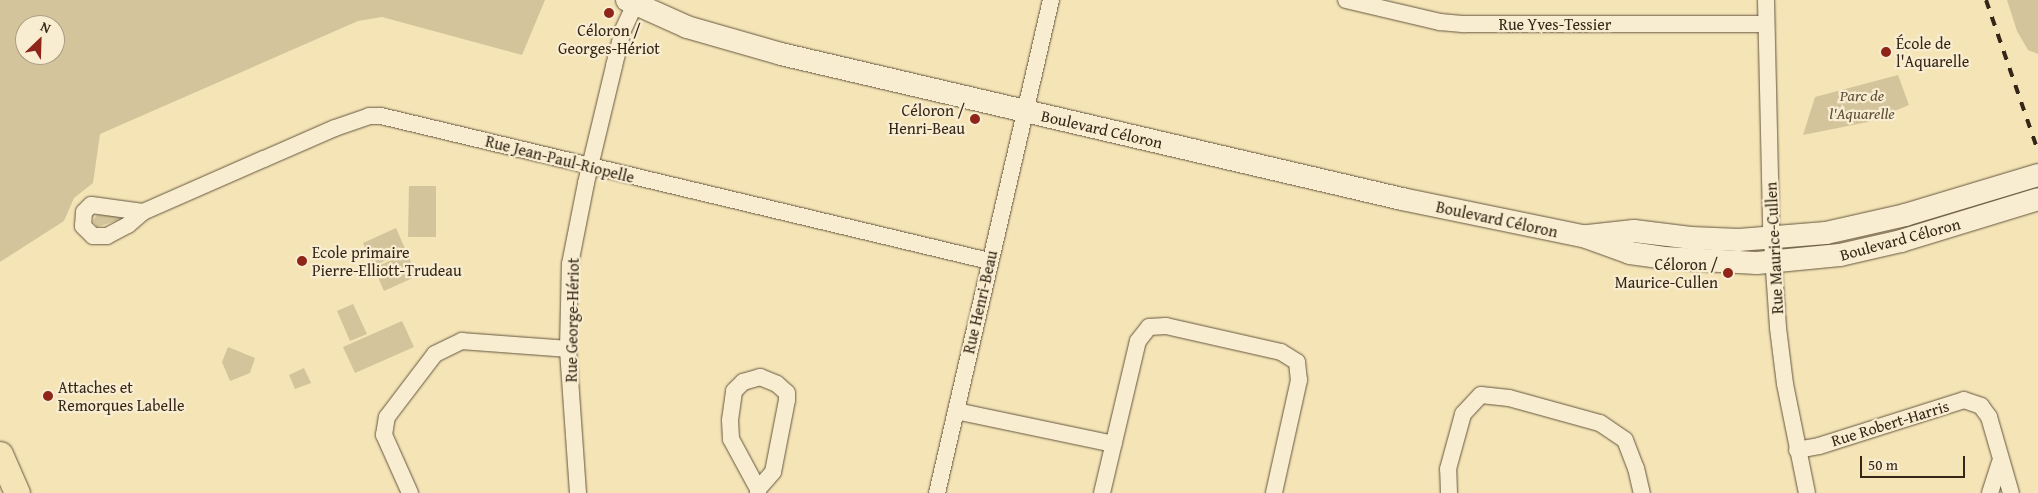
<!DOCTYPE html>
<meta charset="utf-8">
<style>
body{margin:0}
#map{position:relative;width:2038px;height:493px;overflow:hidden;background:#f4e4b6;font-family:"Gentium Book Plus",serif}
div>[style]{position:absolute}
.green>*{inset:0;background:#d4c49b}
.roads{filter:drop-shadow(0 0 1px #65563f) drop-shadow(0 0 1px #65563f)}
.street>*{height:16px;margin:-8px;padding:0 8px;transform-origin:8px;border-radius:8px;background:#f8edd0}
.secondary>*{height:22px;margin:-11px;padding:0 11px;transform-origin:11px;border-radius:11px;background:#f8edd0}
.primary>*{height:25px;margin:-12.5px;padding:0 12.5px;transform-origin:12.5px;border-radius:12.5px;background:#f4e4b6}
.rail>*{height:4px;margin-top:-2px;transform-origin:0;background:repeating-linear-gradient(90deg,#352617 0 9px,transparent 0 18px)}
.dots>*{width:14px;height:14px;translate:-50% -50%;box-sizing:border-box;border:2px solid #f8edd0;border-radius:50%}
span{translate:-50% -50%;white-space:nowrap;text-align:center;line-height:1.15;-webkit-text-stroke:4.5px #f8edd0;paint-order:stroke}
.street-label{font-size:16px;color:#352617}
.poi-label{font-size:16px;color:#352617}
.left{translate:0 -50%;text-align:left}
.right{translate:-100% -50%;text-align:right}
.park-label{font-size:16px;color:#5d4e38;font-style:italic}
.north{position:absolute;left:15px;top:15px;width:50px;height:50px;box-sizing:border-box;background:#f8edd0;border:1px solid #aa9d86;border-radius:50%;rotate:24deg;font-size:14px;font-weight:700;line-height:20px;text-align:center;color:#352617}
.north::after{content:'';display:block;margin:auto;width:18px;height:22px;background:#8f2418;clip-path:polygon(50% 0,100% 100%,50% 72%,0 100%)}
.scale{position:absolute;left:1860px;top:456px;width:105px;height:22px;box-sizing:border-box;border:2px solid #352617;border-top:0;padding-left:6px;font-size:15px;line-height:18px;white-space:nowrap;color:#352617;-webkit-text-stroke:4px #f8edd0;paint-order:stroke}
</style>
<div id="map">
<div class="green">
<i style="clip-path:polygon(evenodd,0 0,545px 0,522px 55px,382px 17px,358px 21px,100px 134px,93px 183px,74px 198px,64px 221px,0 262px,0 0,25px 25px,55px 25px,55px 55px,25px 55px,25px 25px)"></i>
<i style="clip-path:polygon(2007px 0,2038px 0,2038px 54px,2028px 50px,2017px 31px)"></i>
<i style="clip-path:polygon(1898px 75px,1909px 105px,1868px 122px,1803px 135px,1815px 97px)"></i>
<i style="clip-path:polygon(409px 186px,436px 186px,436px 237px,408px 237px)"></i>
<i style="clip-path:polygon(98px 213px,120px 216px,122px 219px,97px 227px,93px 221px)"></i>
<i style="clip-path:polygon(396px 228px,406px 251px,373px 266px,363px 243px)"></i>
<i style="clip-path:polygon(407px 253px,417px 276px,384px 291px,374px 268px)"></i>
<i style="clip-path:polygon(353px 304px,367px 334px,350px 341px,337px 311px)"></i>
<i style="clip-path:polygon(402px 321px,414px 347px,355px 373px,343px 347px)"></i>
<i style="clip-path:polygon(228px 347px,255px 358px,250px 373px,230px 381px,222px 362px)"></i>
<i style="clip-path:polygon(304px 368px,311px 383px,295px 389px,289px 375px)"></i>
</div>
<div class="roads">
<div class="street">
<i style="left:1346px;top:0;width:97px;rotate:13.2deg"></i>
<i style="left:1440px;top:22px;width:25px;rotate:5deg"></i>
<i style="left:1465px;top:24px;width:301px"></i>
<i style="left:1766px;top:0;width:227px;rotate:88.7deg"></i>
<i style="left:1771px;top:227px;width:101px;rotate:86deg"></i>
<i style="left:1778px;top:328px;width:56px;rotate:82.9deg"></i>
<i style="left:1785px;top:384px;width:111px;rotate:78.6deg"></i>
<i style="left:143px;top:212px;width:52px;rotate:-172.3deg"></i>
<i style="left:91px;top:205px;width:10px;rotate:135deg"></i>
<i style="left:84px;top:212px;width:14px;rotate:94deg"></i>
<i style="left:83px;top:226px;width:14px;rotate:45deg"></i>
<i style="left:93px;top:236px;width:14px"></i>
<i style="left:107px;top:236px;width:24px;rotate:-28deg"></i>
<i style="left:128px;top:225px;width:20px;rotate:-41deg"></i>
<i style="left:143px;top:212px;width:132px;rotate:-23.7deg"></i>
<i style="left:264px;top:159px;width:77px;rotate:-23.6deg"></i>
<i style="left:335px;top:128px;width:36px;rotate:-19deg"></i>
<i style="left:369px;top:116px;width:12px"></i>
<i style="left:381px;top:116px;width:625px;rotate:13.41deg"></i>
<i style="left:956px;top:411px;width:161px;rotate:11.8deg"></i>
<i style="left:1797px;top:450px;width:22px;rotate:-10deg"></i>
<i style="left:1819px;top:446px;width:152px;rotate:-17.6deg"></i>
<i style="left:1964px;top:400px;width:18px;rotate:19deg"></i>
<i style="left:1981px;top:406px;width:14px;rotate:54deg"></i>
<i style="left:1989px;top:417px;width:79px;rotate:73.9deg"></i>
<i style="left:410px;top:493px;width:64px;rotate:-114.1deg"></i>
<i style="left:384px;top:435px;width:18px;rotate:-81deg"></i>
<i style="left:387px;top:417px;width:79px;rotate:-52.7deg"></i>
<i style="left:435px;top:354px;width:30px;rotate:-26deg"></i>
<i style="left:462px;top:341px;width:106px;rotate:4.3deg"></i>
<i style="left:578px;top:493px;width:144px;rotate:-94deg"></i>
<i style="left:568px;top:349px;width:85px;rotate:-88.7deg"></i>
<i style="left:570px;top:264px;width:83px;rotate:-78.8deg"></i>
<i style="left:586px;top:183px;width:120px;rotate:-76.5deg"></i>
<i style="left:614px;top:66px;width:37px;rotate:-76deg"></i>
<i style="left:623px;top:30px;width:29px;rotate:-65deg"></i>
<i style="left:758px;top:493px;width:4px;rotate:-90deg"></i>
<i style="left:758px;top:489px;width:57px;rotate:-118.4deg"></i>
<i style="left:731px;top:439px;width:19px;rotate:-93deg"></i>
<i style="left:730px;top:420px;width:29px;rotate:-82deg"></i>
<i style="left:734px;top:391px;width:13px;rotate:-45deg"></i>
<i style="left:743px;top:382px;width:18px;rotate:-16deg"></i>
<i style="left:760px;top:377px;width:18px;rotate:22deg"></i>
<i style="left:777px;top:384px;width:13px;rotate:42deg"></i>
<i style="left:787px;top:393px;width:7px;rotate:90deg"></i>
<i style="left:787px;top:400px;width:73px;rotate:101deg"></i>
<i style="left:773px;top:472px;width:23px;rotate:131deg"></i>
<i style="left:937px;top:493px;width:506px;rotate:-76.98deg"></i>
<i style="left:1102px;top:493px;width:156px;rotate:-76.7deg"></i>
<i style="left:1138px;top:341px;width:18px;rotate:-52deg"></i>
<i style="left:1149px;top:327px;width:17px;rotate:-3deg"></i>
<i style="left:1166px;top:326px;width:118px;rotate:12.7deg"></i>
<i style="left:1281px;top:352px;width:19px;rotate:32deg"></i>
<i style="left:1297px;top:362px;width:18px;rotate:84deg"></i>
<i style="left:1299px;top:380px;width:116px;rotate:102.5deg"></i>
<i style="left:1449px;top:493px;width:24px;rotate:-92deg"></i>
<i style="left:1448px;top:469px;width:57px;rotate:-74.7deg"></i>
<i style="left:1463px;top:414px;width:26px;rotate:-47deg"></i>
<i style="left:1481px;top:395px;width:28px;rotate:6deg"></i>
<i style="left:1509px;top:398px;width:94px;rotate:15.4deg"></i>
<i style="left:1600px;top:423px;width:30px;rotate:34deg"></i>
<i style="left:1625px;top:440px;width:30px;rotate:69deg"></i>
<i style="left:1636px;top:468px;width:26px;rotate:77deg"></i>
<i style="left:1990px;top:493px;width:32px;rotate:-72deg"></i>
</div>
<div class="secondary">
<i style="left:627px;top:0;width:66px;rotate:24.2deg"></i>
<i style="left:687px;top:27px;width:98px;rotate:16deg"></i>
<i style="left:781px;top:54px;width:638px;rotate:13.14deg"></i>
<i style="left:1402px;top:199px;width:185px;rotate:11.6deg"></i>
<i style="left:1583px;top:236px;width:50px;rotate:19.9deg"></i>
<i style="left:1630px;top:253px;width:35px;rotate:8deg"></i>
<i style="left:1665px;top:258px;width:92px;rotate:3.1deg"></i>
<i style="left:1757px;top:263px;width:83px;rotate:-5.5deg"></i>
<i style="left:1840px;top:255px;width:63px;rotate:-12.9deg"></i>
<i style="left:1901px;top:241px;width:143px;rotate:-17deg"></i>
<i style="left:1588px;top:236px;width:46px;rotate:-6.2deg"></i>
<i style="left:1634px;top:231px;width:57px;rotate:7deg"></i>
<i style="left:1691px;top:238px;width:48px;rotate:2.4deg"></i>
<i style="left:1739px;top:240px;width:87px;rotate:-4.6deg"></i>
<i style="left:1826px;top:233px;width:81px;rotate:-12.8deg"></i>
<i style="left:1905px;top:215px;width:139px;rotate:-16.7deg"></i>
</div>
<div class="primary">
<i style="left:0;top:454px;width:43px;rotate:66.4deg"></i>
</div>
</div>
<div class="rail">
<i style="left:1986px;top:0;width:160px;rotate:71deg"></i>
</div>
<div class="dots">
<i style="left:609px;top:13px;background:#8f2418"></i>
<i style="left:1886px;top:52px;background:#8f2418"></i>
<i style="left:975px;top:119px;background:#8f2418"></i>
<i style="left:302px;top:261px;background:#8f2418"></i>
<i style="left:1728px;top:273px;background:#8f2418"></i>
<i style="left:48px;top:396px;background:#8f2418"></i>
</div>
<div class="street-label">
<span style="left:1555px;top:24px">Rue Yves-Tessier</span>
<span style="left:1102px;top:129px;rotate:13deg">Boulevard Céloron</span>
<span style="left:560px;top:159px;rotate:14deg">Rue Jean-Paul-Riopelle</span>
<span style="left:1497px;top:219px;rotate:12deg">Boulevard Céloron</span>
<span style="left:1900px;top:239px;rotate:-15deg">Boulevard Céloron</span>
<span style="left:1774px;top:248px;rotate:-93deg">Rue Maurice-Cullen</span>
<span style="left:980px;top:302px;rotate:-77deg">Rue Henri-Beau</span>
<span style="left:572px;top:320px;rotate:-89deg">Rue George-Hériot</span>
<span style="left:1890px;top:423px;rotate:-17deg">Rue Robert-Harris</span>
</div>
<div class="poi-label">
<span style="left:609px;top:39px">Céloron /<br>Georges-Hériot</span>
<span class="left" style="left:1896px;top:52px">École de<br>l'Aquarelle</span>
<span class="right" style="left:965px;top:119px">Céloron /<br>Henri-Beau</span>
<span class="left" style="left:312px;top:261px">Ecole primaire<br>Pierre-Elliott-Trudeau</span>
<span class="right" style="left:1718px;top:273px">Céloron /<br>Maurice-Cullen</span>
<span class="left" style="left:58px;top:396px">Attaches et<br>Remorques Labelle</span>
</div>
<div class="park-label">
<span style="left:1862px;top:104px">Parc de<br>l'Aquarelle</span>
</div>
<div class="north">N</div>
<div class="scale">50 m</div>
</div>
